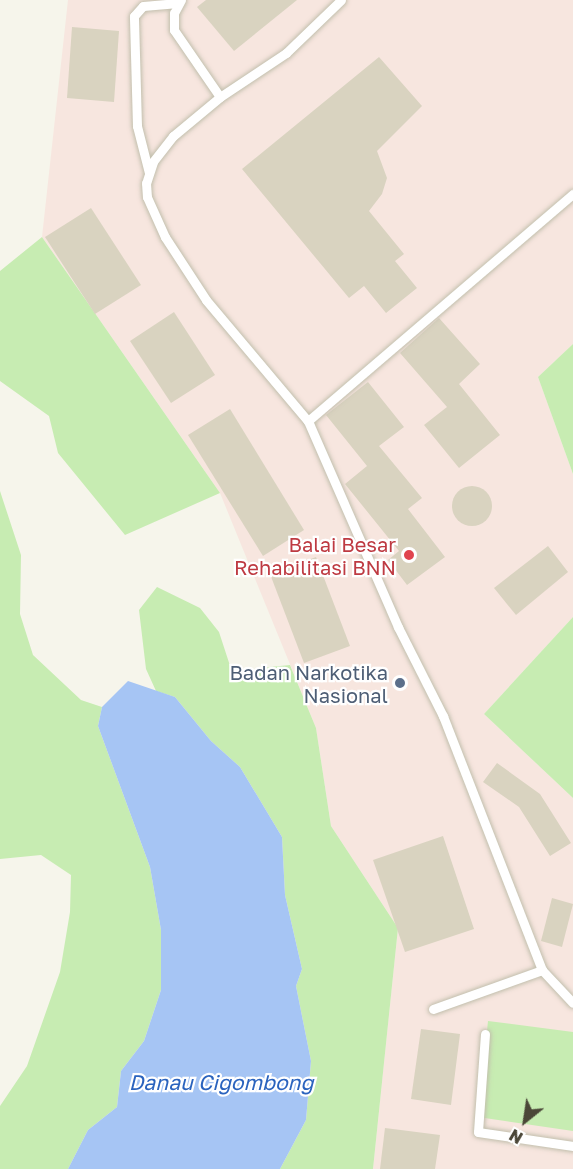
<!DOCTYPE html>
<style>
body{margin:0}
#map{position:relative;width:573px;height:1169px;overflow:hidden;background:#f6f5eb;font-family:"Golos Text",sans-serif}
div>[style]{position:absolute}
.medical>*{inset:0;background:#f7e6df}
.green>*{inset:0;background:#c7ecb2}
.water>*{inset:0;background:#a6c5f4}
.building>*{inset:0;background:#d9d3c0}
.round{border-radius:50%}
.roads{filter:drop-shadow(0 0 2px #c2bfad) drop-shadow(0 0 2px #c2bfad)}
.service>*{height:9px;margin:-4.5px;padding:0 4.5px;transform-origin:4.5px;border-radius:4.5px;background:#fff}
.dots>*{width:16px;height:16px;translate:-50% -50%;box-sizing:border-box;border:3px solid #fff;border-radius:50%}
span{translate:-50% -50%;white-space:nowrap;text-align:center;line-height:1.15;-webkit-text-stroke:4.5px #fff;paint-order:stroke}
.health-label{font-size:20px;color:#be3a42}
.right{translate:-100% -50%;text-align:right}
.service-label{font-size:20px;color:#4e5e75}
.water-label{font-size:21px;color:#2a63be;font-style:italic}
.north{position:absolute;left:495px;top:1091px;width:60px;height:60px;-webkit-text-stroke:4px #fff;paint-order:stroke;rotate:210deg;font-size:16px;font-weight:700;line-height:24px;text-align:center;color:#4b4738}
.north::after{content:'';display:block;margin:auto;width:21px;height:27px;background:#4b4738;clip-path:polygon(50% 0,100% 100%,50% 72%,0 100%)}
</style>
<div id="map">
<div class="medical">
<i style="clip-path:polygon(68px 0,573px 0,573px 344px,538px 377px,573px 474px,573px 617px,484px 714px,573px 798px,573px 1169px,373px 1169px,398px 928px,331px 826px,316px 728px,220px 493px,42px 237px)"></i>
</div>
<div class="green">
<i style="clip-path:polygon(42px 237px,220px 493px,125px 535px,58px 453px,49px 416px,0 381px,0 271px)"></i>
<i style="clip-path:polygon(573px 344px,573px 474px,538px 377px)"></i>
<i style="clip-path:polygon(0 491px,21px 555px,20px 614px,33px 655px,81px 700px,102px 707px,98px 726px,150px 867px,161px 930px,161px 990px,144px 1041px,121px 1071px,117px 1107px,88px 1130px,68px 1169px,0 1169px,0 1106px,27px 1066px,60px 972px,70px 912px,71px 875px,41px 855px,0 859px)"></i>
<i style="clip-path:polygon(157px 587px,200px 608px,219px 632px,235px 681px,260px 668px,290px 665px,316px 728px,331px 826px,398px 928px,373px 1169px,280px 1169px,306px 1120px,311px 1061px,296px 986px,302px 969px,285px 895px,282px 837px,240px 767px,211px 741px,175px 697px,156px 691px,146px 669px,139px 610px)"></i>
<i style="clip-path:polygon(573px 617px,573px 798px,484px 714px)"></i>
<i style="clip-path:polygon(488px 1021px,573px 1032px,573px 1131px,478px 1117px)"></i>
</div>
<div class="water">
<i style="clip-path:polygon(128px 681px,175px 697px,211px 741px,240px 767px,282px 837px,285px 895px,302px 969px,296px 986px,311px 1061px,306px 1120px,280px 1169px,68px 1169px,88px 1130px,117px 1107px,121px 1071px,144px 1041px,161px 990px,161px 930px,150px 867px,98px 726px,102px 707px)"></i>
</div>
<div class="building">
<i style="clip-path:polygon(206px 0,297px 0,234px 51px,197px 7px)"></i>
<i style="clip-path:polygon(72px 27px,119px 31px,114px 102px,67px 98px)"></i>
<i style="clip-path:polygon(379px 57px,422px 106px,377px 151px,387px 178px,382px 194px,369px 211px,404px 254px,395px 261px,417px 288px,386px 313px,364px 286px,349px 298px,242px 169px)"></i>
<i style="clip-path:polygon(91px 208px,141px 285px,95px 314px,45px 237px)"></i>
<i style="clip-path:polygon(174px 312px,215px 375px,171px 403px,130px 341px)"></i>
<i style="clip-path:polygon(439px 318px,480px 364px,459px 384px,500px 435px,459px 468px,424px 425px,447px 407px,400px 353px)"></i>
<i style="clip-path:polygon(368px 382px,404px 427px,379px 446px,422px 498px,408px 509px,445px 557px,407px 585px,388px 560px,399px 551px,345px 484px,367px 466px,326px 415px)"></i>
<i style="clip-path:polygon(230px 409px,304px 530px,263px 556px,188px 435px)"></i>
<i class="round" style="left:452px;top:486px;width:40px;height:40px"></i>
<i style="clip-path:polygon(548px 546px,568px 572px,516px 615px,494px 588px)"></i>
<i style="clip-path:polygon(316px 557px,350px 646px,304px 663px,270px 574px)"></i>
<i style="clip-path:polygon(497px 763px,540px 794px,571px 843px,550px 856px,519px 807px,483px 782px)"></i>
<i style="clip-path:polygon(443px 836px,474px 929px,405px 952px,373px 860px)"></i>
<i style="clip-path:polygon(552px 898px,573px 904px,562px 947px,541px 941px)"></i>
<i style="clip-path:polygon(421px 1029px,460px 1034px,451px 1105px,411px 1099px)"></i>
<i style="clip-path:polygon(385px 1128px,440px 1135px,435px 1169px,380px 1169px)"></i>
</div>
<div class="roads">
<div class="service">
<i style="left:181px;top:0;width:15px;rotate:118deg"></i>
<i style="left:174px;top:13px;width:17px;rotate:90deg"></i>
<i style="left:174px;top:30px;width:81px;rotate:55.5deg"></i>
<i style="left:341px;top:0;width:76px;rotate:136.1deg"></i>
<i style="left:286px;top:53px;width:79px;rotate:146.3deg"></i>
<i style="left:220px;top:97px;width:61px;rotate:140.3deg"></i>
<i style="left:173px;top:136px;width:33px;rotate:128deg"></i>
<i style="left:153px;top:162px;width:22px;rotate:108deg"></i>
<i style="left:146px;top:183px;width:14px;rotate:86deg"></i>
<i style="left:147px;top:197px;width:44px;rotate:65.8deg"></i>
<i style="left:165px;top:237px;width:75px;rotate:56.9deg"></i>
<i style="left:206px;top:300px;width:158px;rotate:49.9deg"></i>
<i style="left:308px;top:421px;width:225px;rotate:66.4deg"></i>
<i style="left:398px;top:627px;width:100px;rotate:63.2deg"></i>
<i style="left:443px;top:716px;width:273px;rotate:68.7deg"></i>
<i style="left:542px;top:970px;width:45px;rotate:46.8deg"></i>
<i style="left:149px;top:173px;width:49px;rotate:-104.3deg"></i>
<i style="left:137px;top:126px;width:110px;rotate:-91.6deg"></i>
<i style="left:134px;top:16px;width:13px;rotate:-48deg"></i>
<i style="left:143px;top:6px;width:35px;rotate:-5deg"></i>
<i style="left:308px;top:421px;width:349px;rotate:-40.6deg"></i>
<i style="left:433px;top:1009px;width:116px;rotate:-19.7deg"></i>
<i style="left:485px;top:1034px;width:98px;rotate:94.1deg"></i>
<i style="left:478px;top:1132px;width:96px;rotate:8.4deg"></i>
</div>
</div>
<div class="dots">
<i style="left:409px;top:555px;background:#e0444e"></i>
<i style="left:400px;top:683px;background:#5c6f8a"></i>
</div>
<div class="health-label">
<span class="right" style="left:396px;top:556px">Balai Besar<br>Rehabilitasi BNN</span>
</div>
<div class="service-label">
<span class="right" style="left:388px;top:684px">Badan Narkotika<br>Nasional</span>
</div>
<div class="water-label">
<span style="left:221px;top:1082px">Danau Cigombong</span>
</div>
<div class="north">N</div>
</div>
